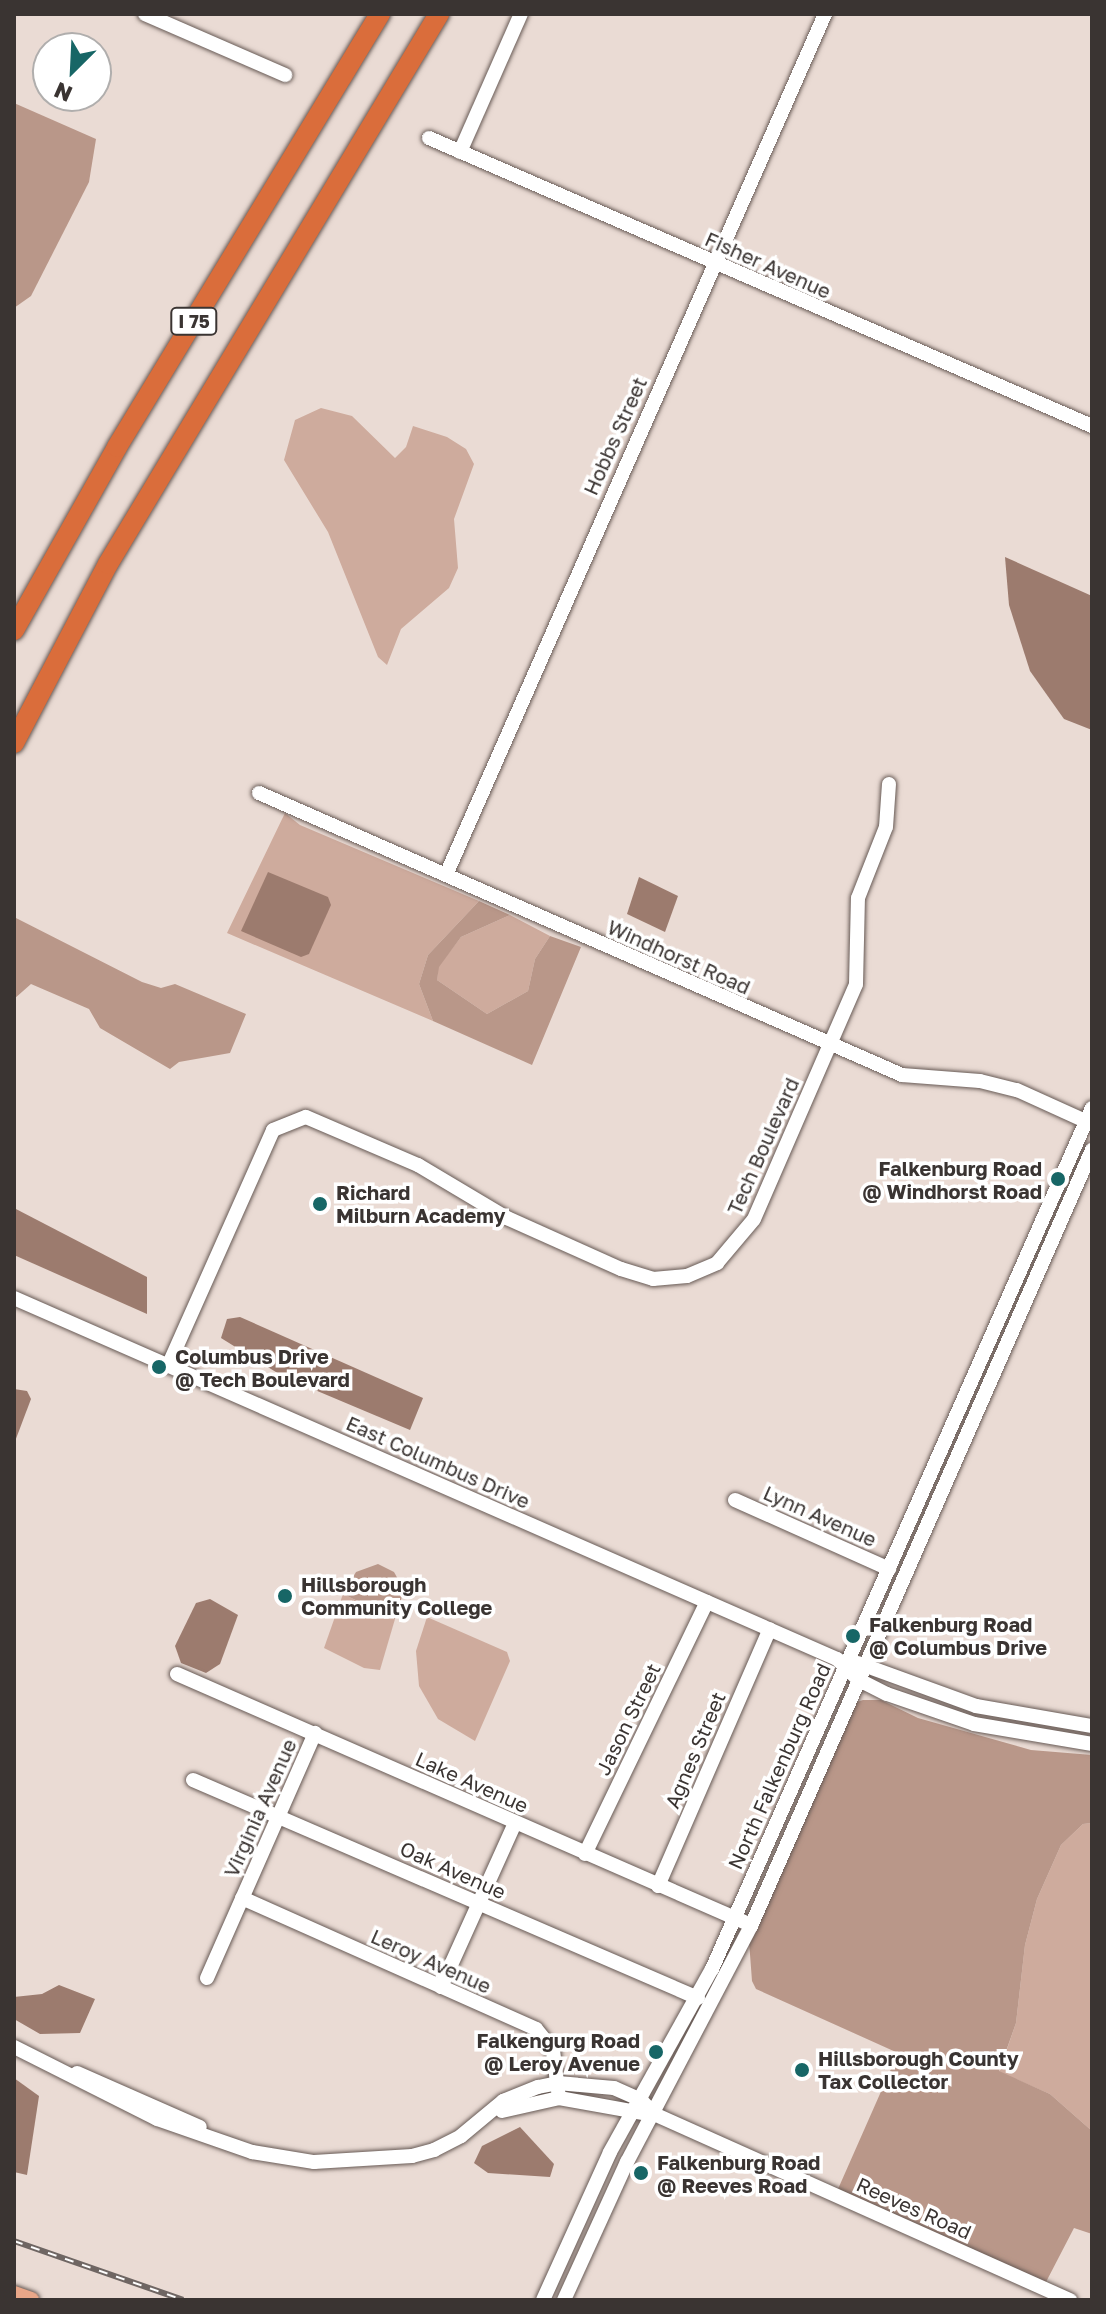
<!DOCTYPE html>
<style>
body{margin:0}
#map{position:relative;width:1106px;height:2314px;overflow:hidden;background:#eadbd4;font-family:"Golos Text",sans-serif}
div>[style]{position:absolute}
.green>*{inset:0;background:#ceab9d}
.forest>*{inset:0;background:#b99789}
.water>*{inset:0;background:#9c7b6e}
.roads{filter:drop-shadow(0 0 2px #675a55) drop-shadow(0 0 2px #675a55)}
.minor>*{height:14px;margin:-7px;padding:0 7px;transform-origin:7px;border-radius:7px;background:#fff}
.major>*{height:16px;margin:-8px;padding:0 8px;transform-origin:8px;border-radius:8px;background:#e9a789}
.highway>*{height:20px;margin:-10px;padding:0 10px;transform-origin:10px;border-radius:10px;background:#da6d3b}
.rail>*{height:6px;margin-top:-3px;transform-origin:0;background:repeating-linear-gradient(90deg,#fff 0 9px,#6f6663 0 18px);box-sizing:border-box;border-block:2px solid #6f6663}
.dots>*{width:22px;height:22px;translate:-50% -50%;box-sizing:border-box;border:4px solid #fff;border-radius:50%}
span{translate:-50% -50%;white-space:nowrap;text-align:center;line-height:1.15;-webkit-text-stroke:7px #fff;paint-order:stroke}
.shield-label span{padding:2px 6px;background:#fff;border:2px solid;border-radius:6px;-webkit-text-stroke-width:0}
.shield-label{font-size:18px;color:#3a3432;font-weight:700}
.street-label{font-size:20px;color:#3a3432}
.poi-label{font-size:20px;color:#3a3432;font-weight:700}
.right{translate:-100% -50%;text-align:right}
.left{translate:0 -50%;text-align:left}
.frame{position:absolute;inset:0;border:16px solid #3a3432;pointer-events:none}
.north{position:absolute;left:32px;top:32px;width:80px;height:80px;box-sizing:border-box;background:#fff;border:2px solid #b0aead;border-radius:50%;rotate:204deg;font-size:22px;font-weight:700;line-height:32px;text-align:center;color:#3a3432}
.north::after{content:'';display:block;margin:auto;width:28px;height:36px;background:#176666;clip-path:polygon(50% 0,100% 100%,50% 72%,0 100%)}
</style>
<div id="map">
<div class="green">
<i style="clip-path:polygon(321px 408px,352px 416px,395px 458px,406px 447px,413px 426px,447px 437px,466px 449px,474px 464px,454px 519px,458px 568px,449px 588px,401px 629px,387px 665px,378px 657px,328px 532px,284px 460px,295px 420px)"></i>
<i style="clip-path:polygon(285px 813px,300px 825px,479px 901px,428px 955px,419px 984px,433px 1021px,227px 933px)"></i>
<i style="clip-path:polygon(510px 915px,550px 936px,535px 959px,528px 991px,487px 1014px,437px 980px,438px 967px,461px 937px)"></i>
<i style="clip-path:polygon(343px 1594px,395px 1619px,380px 1670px,364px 1668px,324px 1648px)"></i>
<i style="clip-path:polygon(427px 1617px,507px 1652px,510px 1661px,475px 1741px,438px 1719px,419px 1686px,416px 1651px)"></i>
<i style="clip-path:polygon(1092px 1823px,1092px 2131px,1050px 2094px,999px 2072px,1016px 2023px,1025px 1945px,1037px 1899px,1061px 1845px,1083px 1824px)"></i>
</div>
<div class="forest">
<i style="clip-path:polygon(14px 103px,96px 139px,89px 182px,31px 296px,14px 308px)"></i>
<i style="clip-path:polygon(479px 901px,510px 915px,461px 937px,439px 967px,437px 980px,487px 1014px,528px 991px,535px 959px,550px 936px,581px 947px,532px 1065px,433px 1021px,419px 984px,428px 955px)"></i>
<i style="clip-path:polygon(14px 917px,142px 982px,161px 988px,175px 984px,246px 1014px,230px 1053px,179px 1062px,170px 1069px,100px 1028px,89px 1009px,31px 984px,14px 999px)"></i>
<i style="clip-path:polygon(378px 1564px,394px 1572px,404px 1590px,395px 1619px,343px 1594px,356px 1572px)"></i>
<i style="clip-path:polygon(863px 1700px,881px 1700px,918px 1718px,1031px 1750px,1092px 1755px,1092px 1823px,1083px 1824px,1061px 1845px,1037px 1899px,1025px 1945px,1016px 2023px,999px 2071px,1050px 2094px,1092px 2131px,1092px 2234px,1074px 2228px,1046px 2282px,838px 2189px,898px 2053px,756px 1989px,752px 1981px,749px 1941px,854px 1703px)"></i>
</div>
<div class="water">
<i style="clip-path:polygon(1005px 557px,1092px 596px,1092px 730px,1064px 719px,1030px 671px,1009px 605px)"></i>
<i style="clip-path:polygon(268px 872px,328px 897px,331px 905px,309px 954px,301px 957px,241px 931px)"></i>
<i style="clip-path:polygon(639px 877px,678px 896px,665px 932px,627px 914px)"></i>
<i style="clip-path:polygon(14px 1208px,147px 1277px,147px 1314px,14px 1255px)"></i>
<i style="clip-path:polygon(240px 1317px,423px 1398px,410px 1430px,284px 1377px,221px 1338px,227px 1319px)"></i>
<i style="clip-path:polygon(14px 1389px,27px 1391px,31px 1399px,14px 1444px)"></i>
<i style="clip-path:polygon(210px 1599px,238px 1615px,220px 1664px,206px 1673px,181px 1663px,175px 1646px,196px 1603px)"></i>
<i style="clip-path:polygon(59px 1985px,95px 1999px,80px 2033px,40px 2034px,14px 2019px,14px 1997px,42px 1994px)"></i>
<i style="clip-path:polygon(14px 2078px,39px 2096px,27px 2175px,14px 2172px)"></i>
<i style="clip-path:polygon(520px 2127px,554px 2164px,550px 2177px,488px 2173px,474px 2163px,482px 2146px)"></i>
</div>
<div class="roads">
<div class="minor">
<i style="left:145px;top:14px;width:153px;rotate:23.5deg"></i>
<i style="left:429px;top:138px;width:723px;rotate:23.48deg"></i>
<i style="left:460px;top:152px;width:151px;rotate:-66.2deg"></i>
<i style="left:259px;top:793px;width:702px;rotate:23.68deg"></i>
<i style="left:902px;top:1075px;width:78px;rotate:4.4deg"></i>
<i style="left:980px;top:1081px;width:38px;rotate:14deg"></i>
<i style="left:1017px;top:1090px;width:82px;rotate:24.4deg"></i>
<i style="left:446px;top:875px;width:941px;rotate:-66.24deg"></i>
<i style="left:14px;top:1298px;width:899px;rotate:23.68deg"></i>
<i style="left:837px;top:1659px;width:30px;rotate:44deg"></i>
<i style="left:859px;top:1680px;width:31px;rotate:27deg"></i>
<i style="left:887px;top:1694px;width:92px;rotate:19deg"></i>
<i style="left:974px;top:1724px;width:120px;rotate:9.6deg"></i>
<i style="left:168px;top:1366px;width:258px;rotate:-66deg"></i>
<i style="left:273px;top:1130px;width:35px;rotate:-22deg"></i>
<i style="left:306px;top:1117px;width:122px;rotate:23.2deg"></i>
<i style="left:418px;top:1165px;width:104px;rotate:30.8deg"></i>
<i style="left:507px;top:1218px;width:125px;rotate:24.1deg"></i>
<i style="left:621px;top:1269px;width:34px;rotate:17deg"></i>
<i style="left:653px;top:1279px;width:34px;rotate:-5deg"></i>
<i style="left:687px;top:1276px;width:33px;rotate:-23deg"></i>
<i style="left:717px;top:1263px;width:57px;rotate:-49.9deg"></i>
<i style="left:754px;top:1219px;width:256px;rotate:-66.5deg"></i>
<i style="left:856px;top:984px;width:86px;rotate:-88.7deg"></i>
<i style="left:858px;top:898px;width:76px;rotate:-68.5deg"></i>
<i style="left:886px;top:827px;width:43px;rotate:-86deg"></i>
<i style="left:735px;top:1500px;width:169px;rotate:24.1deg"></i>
<i style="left:858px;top:1663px;width:126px;rotate:20deg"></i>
<i style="left:976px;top:1706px;width:118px;rotate:9.8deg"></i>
<i style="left:177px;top:1674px;width:619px;rotate:23.62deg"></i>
<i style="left:193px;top:1780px;width:550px;rotate:23.35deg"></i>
<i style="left:585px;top:1854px;width:280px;rotate:-64.2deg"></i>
<i style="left:658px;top:1886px;width:280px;rotate:-66.5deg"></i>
<i style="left:242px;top:1898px;width:322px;rotate:24deg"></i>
<i style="left:536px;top:2029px;width:27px;rotate:51deg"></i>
<i style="left:553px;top:2050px;width:48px;rotate:82.9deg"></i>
<i style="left:207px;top:1978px;width:268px;rotate:-66.2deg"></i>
<i style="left:441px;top:1987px;width:180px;rotate:-65.7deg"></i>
<i style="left:14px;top:2047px;width:160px;rotate:26.7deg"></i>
<i style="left:157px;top:2119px;width:101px;rotate:19.2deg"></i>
<i style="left:252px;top:2152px;width:63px;rotate:9.2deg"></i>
<i style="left:314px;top:2162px;width:98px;rotate:-3.5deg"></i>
<i style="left:412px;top:2156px;width:23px;rotate:-15deg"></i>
<i style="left:434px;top:2150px;width:30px;rotate:-27deg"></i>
<i style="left:461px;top:2136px;width:55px;rotate:-39.8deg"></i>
<i style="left:503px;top:2101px;width:38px;rotate:-22deg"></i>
<i style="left:538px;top:2087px;width:20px;rotate:-11deg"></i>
<i style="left:558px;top:2083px;width:56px;rotate:5.1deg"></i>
<i style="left:614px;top:2088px;width:30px;rotate:24deg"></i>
<i style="left:641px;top:2100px;width:19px;rotate:47deg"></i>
<i style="left:654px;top:2114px;width:456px;rotate:24.1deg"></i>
<i style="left:77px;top:2073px;width:134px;rotate:23.7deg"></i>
<i style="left:502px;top:2111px;width:58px;rotate:-12.8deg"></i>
<i style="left:559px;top:2098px;width:84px;rotate:10.2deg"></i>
<i style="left:543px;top:2300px;width:162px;rotate:-65.6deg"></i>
<i style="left:610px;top:2152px;width:210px;rotate:-60.9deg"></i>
<i style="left:712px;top:1969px;width:941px;rotate:-66.19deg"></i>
<i style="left:564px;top:2300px;width:152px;rotate:-65.5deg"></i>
<i style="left:627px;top:2162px;width:267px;rotate:-62.3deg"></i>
<i style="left:751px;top:1926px;width:848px;rotate:-66.28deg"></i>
</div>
<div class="major">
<i style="left:14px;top:2294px;width:18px;rotate:19deg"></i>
</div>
<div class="highway">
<i style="left:14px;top:630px;width:210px;rotate:-60.6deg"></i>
<i style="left:117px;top:447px;width:507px;rotate:-58.73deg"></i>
<i style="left:14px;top:743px;width:202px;rotate:-62.3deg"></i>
<i style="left:108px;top:564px;width:642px;rotate:-58.96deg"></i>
</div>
</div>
<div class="rail">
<i style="left:14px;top:2241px;width:179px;rotate:19.2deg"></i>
</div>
<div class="dots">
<i style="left:1058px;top:1179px;background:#176666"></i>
<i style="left:320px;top:1204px;background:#176666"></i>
<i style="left:159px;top:1367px;background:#176666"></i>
<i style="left:285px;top:1596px;background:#176666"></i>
<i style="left:853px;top:1636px;background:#176666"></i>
<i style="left:656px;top:2052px;background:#176666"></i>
<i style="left:802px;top:2070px;background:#176666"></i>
<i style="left:641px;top:2173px;background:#176666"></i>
</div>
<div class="shield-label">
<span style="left:194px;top:321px">I 75</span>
</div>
<div class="street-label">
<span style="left:768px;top:265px;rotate:24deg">Fisher Avenue</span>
<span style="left:615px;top:436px;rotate:-66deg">Hobbs Street</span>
<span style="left:679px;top:957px;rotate:24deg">Windhorst Road</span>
<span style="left:763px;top:1146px;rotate:-66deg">Tech Boulevard</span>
<span style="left:438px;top:1462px;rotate:24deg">East Columbus Drive</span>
<span style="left:820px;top:1516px;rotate:24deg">Lynn Avenue</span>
<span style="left:628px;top:1719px;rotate:-64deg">Jason Street</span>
<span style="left:695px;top:1750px;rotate:-67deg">Agnes Street</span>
<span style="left:779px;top:1766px;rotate:-66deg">North Falkenburg Road</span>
<span style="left:472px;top:1782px;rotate:24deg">Lake Avenue</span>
<span style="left:260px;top:1808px;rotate:-66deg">Virginia Avenue</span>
<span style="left:453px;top:1870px;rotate:24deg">Oak Avenue</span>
<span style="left:431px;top:1961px;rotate:24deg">Leroy Avenue</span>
<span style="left:914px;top:2208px;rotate:24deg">Reeves Road</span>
</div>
<div class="poi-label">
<span class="right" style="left:1042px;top:1180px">Falkenburg Road<br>@ Windhorst Road</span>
<span class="left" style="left:336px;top:1204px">Richard<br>Milburn Academy</span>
<span class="left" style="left:175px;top:1368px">Columbus Drive<br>@ Tech Boulevard</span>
<span class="left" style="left:301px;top:1596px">Hillsborough<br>Community College</span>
<span class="left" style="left:869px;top:1636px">Falkenburg Road<br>@ Columbus Drive</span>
<span class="right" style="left:640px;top:2052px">Falkengurg Road<br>@ Leroy Avenue</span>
<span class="left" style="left:818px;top:2070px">Hillsborough County<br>Tax Collector</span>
<span class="left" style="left:657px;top:2174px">Falkenburg Road<br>@ Reeves Road</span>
</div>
<div class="frame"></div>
<div class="north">N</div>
</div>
